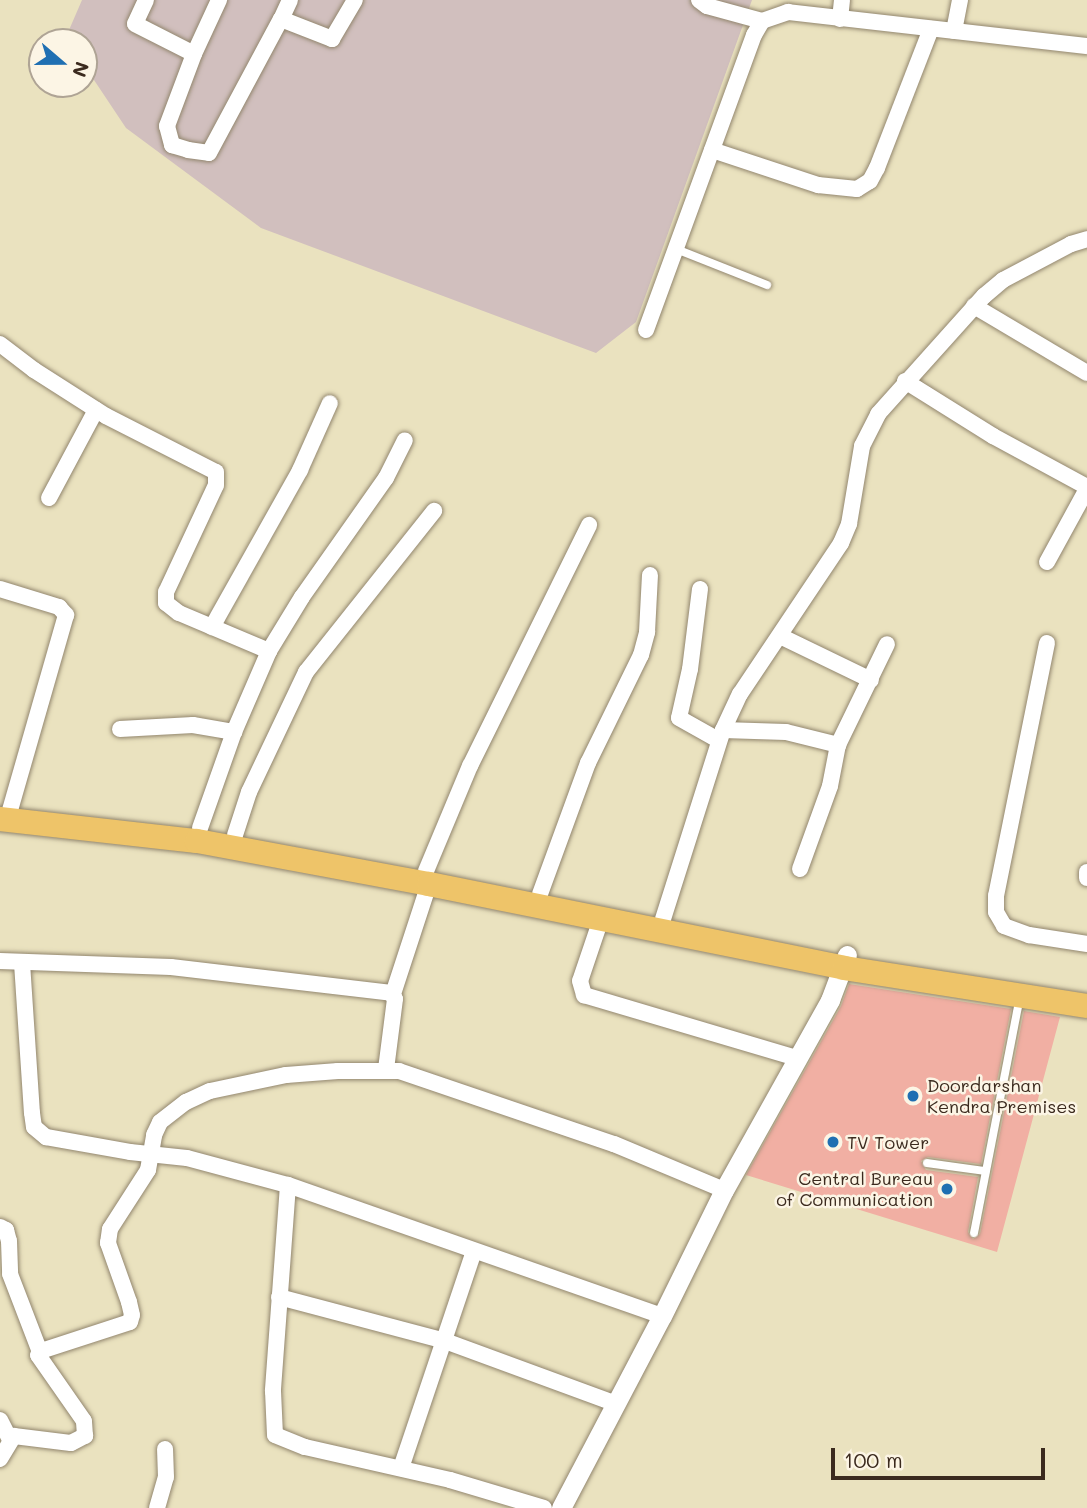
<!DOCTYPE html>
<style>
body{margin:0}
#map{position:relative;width:1087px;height:1508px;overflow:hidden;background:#eae2bf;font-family:Mali,sans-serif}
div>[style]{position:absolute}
.industrial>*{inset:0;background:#d1bfbe}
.building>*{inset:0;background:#f1afa3}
.roads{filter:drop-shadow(0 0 2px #92866e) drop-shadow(0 0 2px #92866e)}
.service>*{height:8px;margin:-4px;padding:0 4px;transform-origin:4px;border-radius:4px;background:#fff}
.minor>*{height:16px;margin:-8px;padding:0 8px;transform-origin:8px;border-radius:8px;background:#fff}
.tertiary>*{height:19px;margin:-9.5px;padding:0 9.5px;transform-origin:9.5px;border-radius:9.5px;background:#fff}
.primary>*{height:24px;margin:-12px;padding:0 12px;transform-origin:12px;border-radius:12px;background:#eec469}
.dots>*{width:19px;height:19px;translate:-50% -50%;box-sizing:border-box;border:4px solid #fcf5e5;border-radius:50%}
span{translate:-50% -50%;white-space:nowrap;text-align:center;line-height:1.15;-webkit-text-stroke:5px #fcf5e5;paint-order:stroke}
.poi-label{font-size:18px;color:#3b2a1e}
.left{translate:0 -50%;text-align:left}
.right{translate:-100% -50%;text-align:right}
.north{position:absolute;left:28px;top:28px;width:70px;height:70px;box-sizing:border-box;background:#fcf5e5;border:2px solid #afa495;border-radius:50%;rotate:110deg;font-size:19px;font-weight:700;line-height:28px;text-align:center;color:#3b2a1e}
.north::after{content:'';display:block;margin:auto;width:24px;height:32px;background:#1f6fb2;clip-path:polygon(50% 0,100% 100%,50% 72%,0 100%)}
.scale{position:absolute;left:831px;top:1448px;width:214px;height:32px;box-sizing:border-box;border:4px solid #3b2a1e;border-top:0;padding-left:9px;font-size:21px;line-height:24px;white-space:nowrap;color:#3b2a1e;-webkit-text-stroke:5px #fcf5e5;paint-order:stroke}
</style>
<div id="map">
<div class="industrial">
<i style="clip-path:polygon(82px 0,752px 0,636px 322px,596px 353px,261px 228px,126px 128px,84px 65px,84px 42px,69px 42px,66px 37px)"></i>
</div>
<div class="building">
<i style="clip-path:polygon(849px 984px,1011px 1009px,981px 1164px,928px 1157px,921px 1161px,926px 1170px,978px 1177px,968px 1232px,973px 1239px,980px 1234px,1024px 1011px,1060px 1017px,997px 1252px,746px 1175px,841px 1006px)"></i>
</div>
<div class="roads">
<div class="service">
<i style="left:676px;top:249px;width:98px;rotate:21.6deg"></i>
<i style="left:927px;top:1163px;width:59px;rotate:7.9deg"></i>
<i style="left:974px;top:1233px;width:240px;rotate:-79deg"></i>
</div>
<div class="minor">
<i style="left:146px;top:0;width:26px;rotate:115deg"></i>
<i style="left:135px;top:24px;width:66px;rotate:27deg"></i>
<i style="left:194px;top:54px;width:77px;rotate:110.6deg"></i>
<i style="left:167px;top:126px;width:20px;rotate:75deg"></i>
<i style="left:172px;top:145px;width:17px;rotate:17deg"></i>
<i style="left:188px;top:150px;width:21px;rotate:8deg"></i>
<i style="left:209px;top:153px;width:152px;rotate:-61.8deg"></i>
<i style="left:290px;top:0;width:21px;rotate:115deg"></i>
<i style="left:281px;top:19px;width:55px;rotate:21.4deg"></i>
<i style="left:332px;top:39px;width:45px;rotate:-59.5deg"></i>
<i style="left:699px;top:0;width:10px;rotate:37deg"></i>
<i style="left:707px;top:6px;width:57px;rotate:15.3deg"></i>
<i style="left:840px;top:19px;width:19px;rotate:-84deg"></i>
<i style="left:954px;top:31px;width:32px;rotate:-79deg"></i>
<i style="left:194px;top:54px;width:60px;rotate:-65.2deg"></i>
<i style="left:712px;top:150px;width:112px;rotate:18.3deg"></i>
<i style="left:818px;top:185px;width:39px;rotate:6deg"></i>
<i style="left:857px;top:189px;width:15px;rotate:-32deg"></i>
<i style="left:870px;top:181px;width:15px;rotate:-62deg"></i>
<i style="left:877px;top:168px;width:149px;rotate:-68.8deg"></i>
<i style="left:974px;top:306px;width:131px;rotate:30.7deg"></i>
<i style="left:646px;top:330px;width:314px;rotate:-69.9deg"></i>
<i style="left:754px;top:35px;width:16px;rotate:-60deg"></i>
<i style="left:762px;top:21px;width:28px;rotate:-19deg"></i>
<i style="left:788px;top:12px;width:301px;rotate:6.5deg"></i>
<i style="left:0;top:344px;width:43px;rotate:37.4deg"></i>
<i style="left:34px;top:370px;width:85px;rotate:32.6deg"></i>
<i style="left:106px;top:416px;width:123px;rotate:27deg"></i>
<i style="left:216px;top:472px;width:13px;rotate:90deg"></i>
<i style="left:216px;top:485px;width:118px;rotate:115deg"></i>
<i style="left:166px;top:592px;width:11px;rotate:90deg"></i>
<i style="left:166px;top:603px;width:16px;rotate:38deg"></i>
<i style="left:179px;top:613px;width:98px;rotate:22.9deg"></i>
<i style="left:905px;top:381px;width:104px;rotate:32deg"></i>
<i style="left:993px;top:436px;width:107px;rotate:28.5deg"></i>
<i style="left:49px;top:498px;width:100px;rotate:-61.9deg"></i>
<i style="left:1047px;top:562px;width:83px;rotate:-61.3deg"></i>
<i style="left:0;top:589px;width:62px;rotate:17deg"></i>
<i style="left:59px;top:607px;width:11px;rotate:49deg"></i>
<i style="left:66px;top:615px;width:203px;rotate:106deg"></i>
<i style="left:700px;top:589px;width:81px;rotate:97.1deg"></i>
<i style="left:690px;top:669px;width:50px;rotate:102.7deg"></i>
<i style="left:679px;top:718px;width:45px;rotate:29.4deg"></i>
<i style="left:212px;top:627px;width:180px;rotate:-60.7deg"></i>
<i style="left:300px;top:470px;width:73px;rotate:-65.9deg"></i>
<i style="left:780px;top:636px;width:101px;rotate:25.8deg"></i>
<i style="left:1047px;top:643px;width:258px;rotate:101.4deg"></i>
<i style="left:996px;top:896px;width:16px;rotate:90deg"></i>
<i style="left:996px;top:912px;width:16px;rotate:60deg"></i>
<i style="left:1004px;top:926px;width:27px;rotate:20deg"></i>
<i style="left:1029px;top:935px;width:59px;rotate:8.8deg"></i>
<i style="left:120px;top:729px;width:73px;rotate:-3.1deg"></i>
<i style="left:193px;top:725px;width:42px;rotate:9.7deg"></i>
<i style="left:723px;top:730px;width:63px;rotate:1.8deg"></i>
<i style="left:786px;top:732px;width:54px;rotate:14deg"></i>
<i style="left:838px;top:745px;width:112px;rotate:-64.1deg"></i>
<i style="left:200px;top:828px;width:102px;rotate:-70.5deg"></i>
<i style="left:234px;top:732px;width:88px;rotate:-66.6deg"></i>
<i style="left:269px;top:651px;width:63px;rotate:-58.6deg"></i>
<i style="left:302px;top:597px;width:146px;rotate:-54.8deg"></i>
<i style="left:386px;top:478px;width:42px;rotate:-63.4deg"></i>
<i style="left:235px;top:835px;width:45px;rotate:-72deg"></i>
<i style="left:249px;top:792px;width:133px;rotate:-64.6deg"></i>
<i style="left:306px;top:672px;width:206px;rotate:-51.5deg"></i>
<i style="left:800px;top:869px;width:88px;rotate:-70.1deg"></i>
<i style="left:830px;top:786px;width:42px;rotate:-79deg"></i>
<i style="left:426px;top:871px;width:114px;rotate:-67.3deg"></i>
<i style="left:470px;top:766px;width:269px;rotate:-63.7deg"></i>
<i style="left:1087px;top:872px;width:6px;rotate:90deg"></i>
<i style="left:540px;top:894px;width:140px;rotate:-69.9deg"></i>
<i style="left:588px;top:763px;width:120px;rotate:-63.9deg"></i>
<i style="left:641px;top:655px;width:24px;rotate:-75deg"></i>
<i style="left:647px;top:632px;width:57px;rotate:-87deg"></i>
<i style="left:601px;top:919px;width:65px;rotate:108.7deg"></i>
<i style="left:580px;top:981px;width:15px;rotate:74deg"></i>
<i style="left:584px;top:995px;width:222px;rotate:16.5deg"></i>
<i style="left:663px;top:919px;width:198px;rotate:-72.4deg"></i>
<i style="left:723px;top:730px;width:40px;rotate:-65deg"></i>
<i style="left:740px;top:694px;width:182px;rotate:-56.2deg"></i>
<i style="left:841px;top:543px;width:21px;rotate:-67deg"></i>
<i style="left:849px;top:524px;width:79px;rotate:-80.5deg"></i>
<i style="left:862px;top:446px;width:36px;rotate:-63deg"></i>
<i style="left:878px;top:414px;width:159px;rotate:-48.1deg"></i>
<i style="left:984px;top:296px;width:25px;rotate:-40deg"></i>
<i style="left:1003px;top:280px;width:77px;rotate:-27.9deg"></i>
<i style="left:1071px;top:244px;width:17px;rotate:-17deg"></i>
<i style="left:0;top:961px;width:171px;rotate:2deg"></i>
<i style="left:171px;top:967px;width:222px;rotate:6.7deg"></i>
<i style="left:391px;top:993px;width:7px;rotate:56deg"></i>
<i style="left:395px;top:999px;width:71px;rotate:97.3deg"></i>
<i style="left:22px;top:963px;width:150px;rotate:86.2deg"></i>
<i style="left:32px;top:1113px;width:14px;rotate:82deg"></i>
<i style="left:34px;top:1127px;width:16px;rotate:40deg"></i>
<i style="left:46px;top:1137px;width:85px;rotate:10.1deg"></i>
<i style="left:130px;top:1152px;width:57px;rotate:6deg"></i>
<i style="left:187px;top:1158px;width:105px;rotate:15deg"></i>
<i style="left:288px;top:1185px;width:396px;rotate:19.3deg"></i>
<i style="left:393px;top:994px;width:116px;rotate:-71.9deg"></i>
<i style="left:288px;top:1185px;width:207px;rotate:94.2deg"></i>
<i style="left:273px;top:1391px;width:44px;rotate:87.4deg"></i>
<i style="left:275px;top:1435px;width:32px;rotate:22deg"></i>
<i style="left:305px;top:1447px;width:149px;rotate:12.8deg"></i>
<i style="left:450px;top:1480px;width:98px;rotate:16.6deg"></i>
<i style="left:0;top:1227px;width:7px;rotate:27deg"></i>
<i style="left:6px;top:1230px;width:11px;rotate:75deg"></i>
<i style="left:9px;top:1241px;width:33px;rotate:88deg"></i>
<i style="left:10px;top:1274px;width:84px;rotate:69deg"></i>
<i style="left:279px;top:1297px;width:172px;rotate:14.8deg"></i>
<i style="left:445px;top:1341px;width:182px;rotate:20.2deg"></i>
<i style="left:0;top:1420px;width:22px;rotate:63deg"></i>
<i style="left:0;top:1459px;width:27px;rotate:-59deg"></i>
<i style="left:14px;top:1436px;width:57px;rotate:7deg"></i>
<i style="left:71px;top:1443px;width:16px;rotate:-27deg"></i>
<i style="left:85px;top:1436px;width:15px;rotate:-94deg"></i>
<i style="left:84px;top:1421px;width:80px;rotate:-124.9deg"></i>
<i style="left:38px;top:1355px;width:8px;rotate:-40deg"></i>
<i style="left:44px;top:1350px;width:90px;rotate:-18deg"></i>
<i style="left:130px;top:1322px;width:7px;rotate:-74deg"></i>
<i style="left:132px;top:1315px;width:13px;rotate:-103deg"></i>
<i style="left:129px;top:1302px;width:63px;rotate:-109.6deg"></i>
<i style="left:108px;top:1243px;width:14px;rotate:-82deg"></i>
<i style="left:110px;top:1229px;width:70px;rotate:-57.2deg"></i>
<i style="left:148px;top:1170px;width:36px;rotate:-80deg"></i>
<i style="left:154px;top:1135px;width:14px;rotate:-65deg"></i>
<i style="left:160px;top:1122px;width:33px;rotate:-38deg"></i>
<i style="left:186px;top:1102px;width:26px;rotate:-25deg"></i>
<i style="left:210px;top:1091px;width:78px;rotate:-11.9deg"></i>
<i style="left:286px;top:1075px;width:52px;rotate:-4.4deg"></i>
<i style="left:338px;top:1071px;width:61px"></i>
<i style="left:399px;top:1071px;width:227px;rotate:18.8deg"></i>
<i style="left:614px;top:1144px;width:119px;rotate:22.7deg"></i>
<i style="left:401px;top:1468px;width:229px;rotate:-71.4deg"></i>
<i style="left:157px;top:1508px;width:32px;rotate:-74deg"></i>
<i style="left:166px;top:1477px;width:28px;rotate:-92deg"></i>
</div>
<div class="tertiary">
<i style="left:561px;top:1508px;width:217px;rotate:-62.3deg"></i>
<i style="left:662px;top:1316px;width:140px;rotate:-63.8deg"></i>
<i style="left:724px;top:1190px;width:218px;rotate:-60.8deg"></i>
<i style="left:830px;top:1000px;width:48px;rotate:-69.3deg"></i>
</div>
<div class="primary">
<i style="left:0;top:819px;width:198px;rotate:6.4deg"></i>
<i style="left:197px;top:841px;width:236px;rotate:10.5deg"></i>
<i style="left:429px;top:884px;width:423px;rotate:11.4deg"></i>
<i style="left:844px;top:968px;width:246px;rotate:8.9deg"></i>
</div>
</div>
<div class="dots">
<i style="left:913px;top:1096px;background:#1f6fb2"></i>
<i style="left:833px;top:1142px;background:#1f6fb2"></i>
<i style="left:947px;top:1189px;background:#1f6fb2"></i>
</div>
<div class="poi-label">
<span class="left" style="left:927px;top:1096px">Doordarshan<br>Kendra Premises</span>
<span class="left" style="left:847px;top:1142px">TV Tower</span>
<span class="right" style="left:933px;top:1189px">Central Bureau<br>of Communication</span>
</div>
<div class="north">N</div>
<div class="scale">100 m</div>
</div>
